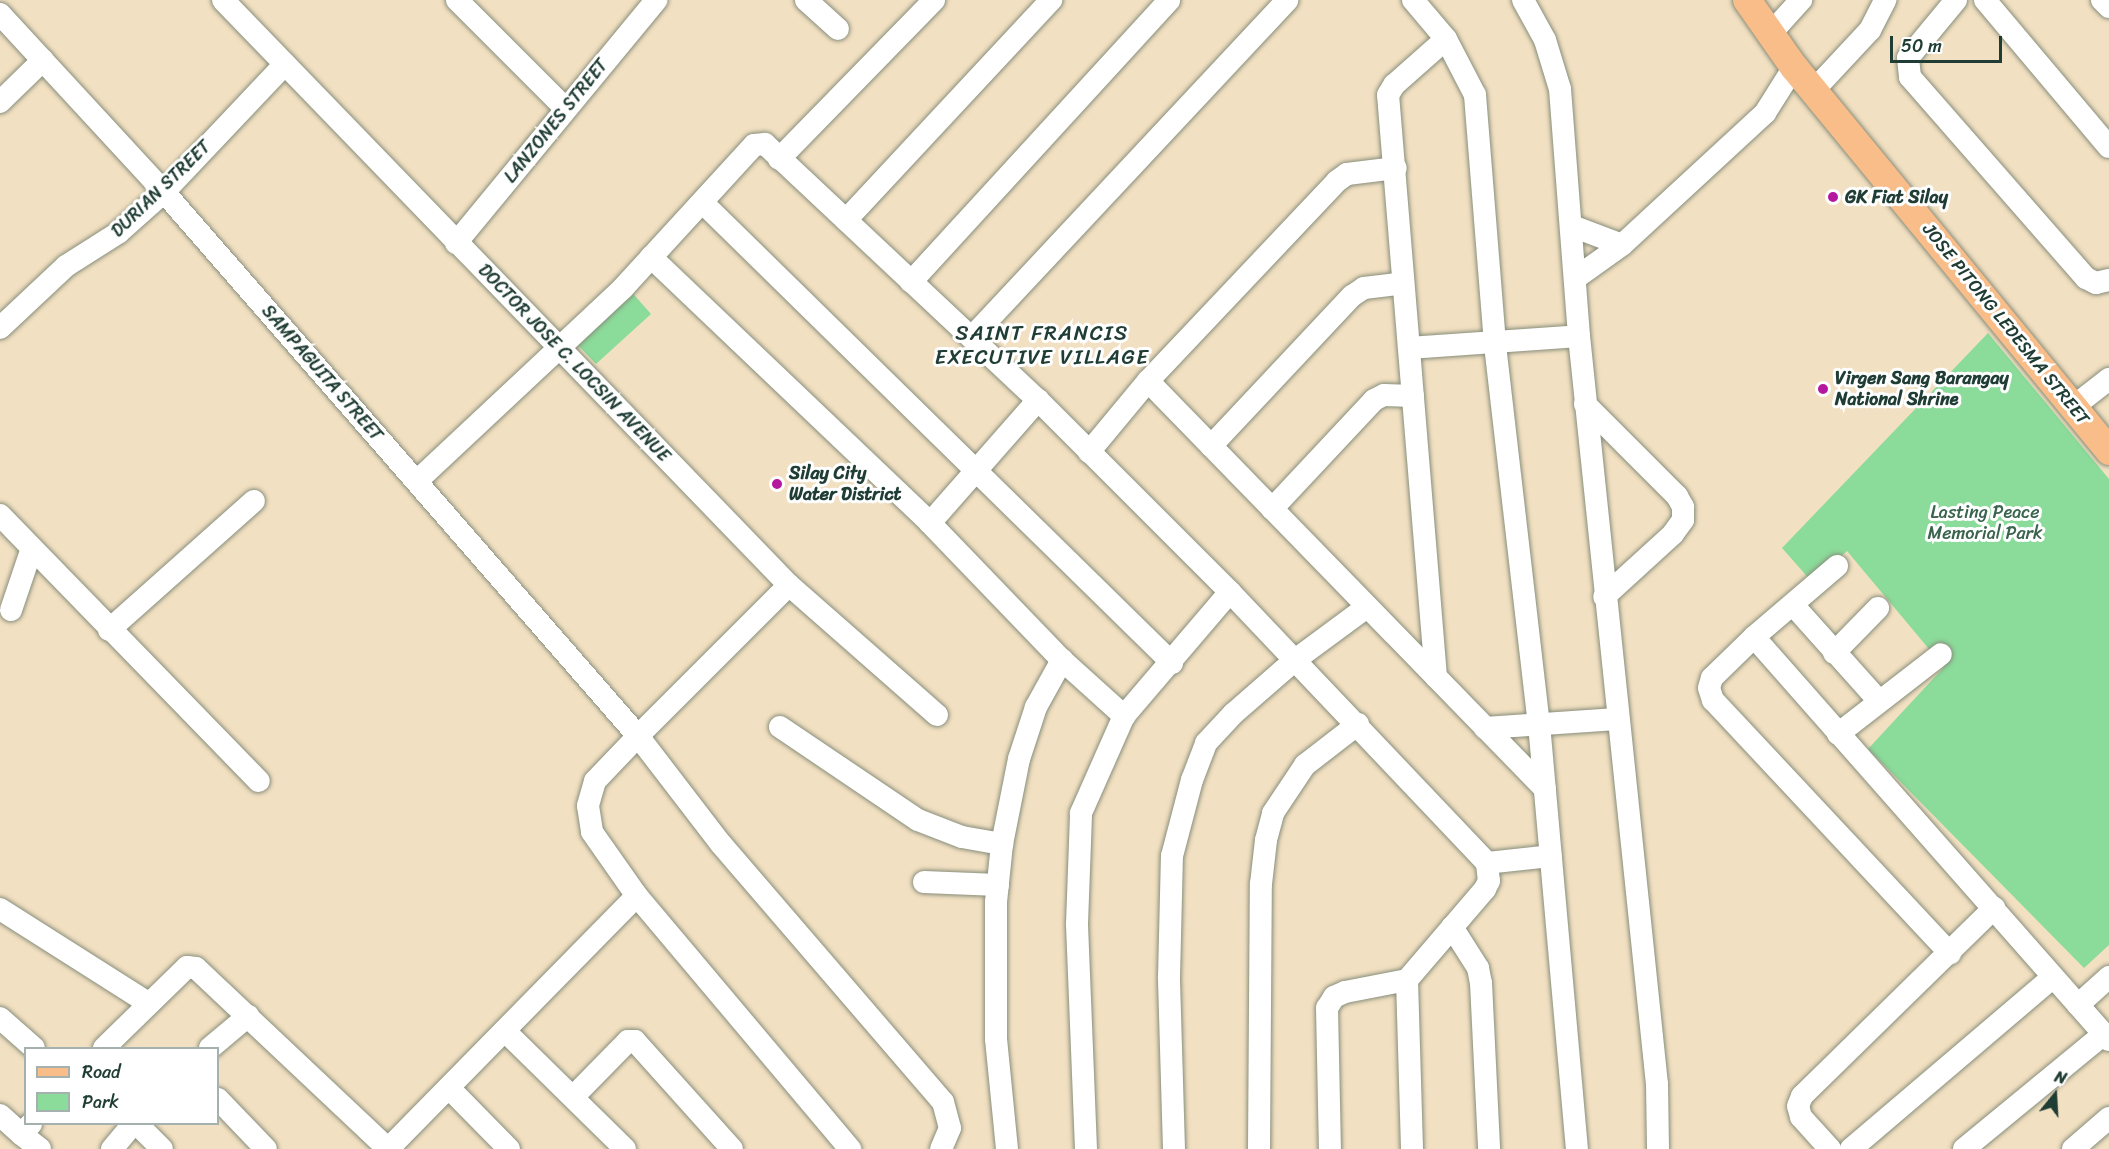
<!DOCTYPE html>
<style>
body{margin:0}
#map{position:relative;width:2109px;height:1149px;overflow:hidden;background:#f2e0c2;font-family:Sriracha,sans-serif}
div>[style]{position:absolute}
.green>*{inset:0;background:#8bdb9b}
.roads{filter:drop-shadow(0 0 2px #888e7b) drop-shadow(0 0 2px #888e7b)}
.minor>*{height:22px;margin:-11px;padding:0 11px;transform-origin:11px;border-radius:11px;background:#fff}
.major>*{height:28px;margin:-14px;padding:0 14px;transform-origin:14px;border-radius:14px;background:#f8bd89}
.dots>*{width:16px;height:16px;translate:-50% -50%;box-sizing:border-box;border:3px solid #fff;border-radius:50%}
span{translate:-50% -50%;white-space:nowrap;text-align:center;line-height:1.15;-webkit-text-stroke:6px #fff;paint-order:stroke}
.street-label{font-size:18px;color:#1f3d34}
.poi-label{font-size:18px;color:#1f3d34;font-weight:700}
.left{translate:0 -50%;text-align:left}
.park-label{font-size:18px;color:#3a644e}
.quarter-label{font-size:21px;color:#1f3d34;letter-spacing:1.5px}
.legend{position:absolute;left:24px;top:1047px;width:195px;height:78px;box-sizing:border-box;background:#fff;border:2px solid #a5b1ae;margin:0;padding:8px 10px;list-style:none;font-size:18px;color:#1f3d34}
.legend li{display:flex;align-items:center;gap:12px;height:30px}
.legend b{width:30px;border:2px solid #a5b1ae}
.north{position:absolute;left:2025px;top:1065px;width:60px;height:60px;-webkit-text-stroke:4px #fff;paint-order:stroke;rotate:18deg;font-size:16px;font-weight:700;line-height:24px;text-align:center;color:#1f3d34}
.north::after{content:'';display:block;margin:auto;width:21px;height:27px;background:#1f3d34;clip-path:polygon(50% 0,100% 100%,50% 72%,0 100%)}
.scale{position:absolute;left:1890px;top:36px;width:112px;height:27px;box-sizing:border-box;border:3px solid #1f3d34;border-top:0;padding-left:8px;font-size:18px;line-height:21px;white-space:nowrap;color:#1f3d34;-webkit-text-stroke:4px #fff;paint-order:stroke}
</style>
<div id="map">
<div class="green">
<i style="clip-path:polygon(628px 288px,651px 314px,596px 364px,572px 339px)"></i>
<i style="clip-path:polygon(1988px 333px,2109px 479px,2109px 945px,2084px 968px,1868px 749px,1944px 667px,1847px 551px,1812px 582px,1782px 548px)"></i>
</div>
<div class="roads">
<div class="minor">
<i style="left:223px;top:0;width:814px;rotate:45.95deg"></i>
<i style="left:789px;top:585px;width:197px;rotate:41.3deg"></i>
<i style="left:457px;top:0;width:153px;rotate:45deg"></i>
<i style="left:806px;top:0;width:43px;rotate:42.2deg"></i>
<i style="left:1413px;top:0;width:51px;rotate:49.8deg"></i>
<i style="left:1446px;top:39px;width:63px;rotate:62.6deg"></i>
<i style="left:1475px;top:95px;width:251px;rotate:85.4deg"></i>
<i style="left:1495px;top:345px;width:382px;rotate:83.4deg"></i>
<i style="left:1539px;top:724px;width:427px;rotate:84.9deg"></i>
<i style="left:1523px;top:0;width:46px;rotate:61.2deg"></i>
<i style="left:1545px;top:40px;width:51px;rotate:73deg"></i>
<i style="left:1560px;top:89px;width:248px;rotate:85.6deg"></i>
<i style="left:1579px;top:336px;width:752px;rotate:84.05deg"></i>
<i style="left:1657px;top:1084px;width:65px;rotate:89.1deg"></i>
<i style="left:1956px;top:0;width:75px;rotate:129.6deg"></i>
<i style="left:1908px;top:58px;width:19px;rotate:84deg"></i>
<i style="left:1910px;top:77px;width:267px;rotate:48.8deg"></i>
<i style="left:2086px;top:278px;width:11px;rotate:27deg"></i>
<i style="left:2096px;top:283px;width:13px;rotate:-13deg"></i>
<i style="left:1985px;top:0;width:192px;rotate:49.9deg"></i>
<i style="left:2102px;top:0;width:10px;rotate:45deg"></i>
<i style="left:0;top:14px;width:242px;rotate:47.3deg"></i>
<i style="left:164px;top:192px;width:722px;rotate:48.93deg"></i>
<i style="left:638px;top:736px;width:62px;rotate:133.7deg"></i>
<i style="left:595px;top:781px;width:26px;rotate:106deg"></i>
<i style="left:588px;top:806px;width:26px;rotate:81deg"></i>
<i style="left:592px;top:832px;width:78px;rotate:54.9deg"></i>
<i style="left:637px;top:896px;width:331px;rotate:49.9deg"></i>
<i style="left:1771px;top:33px;width:45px;rotate:-47.7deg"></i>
<i style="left:1814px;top:90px;width:82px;rotate:-47deg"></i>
<i style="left:1870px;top:30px;width:34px;rotate:-63deg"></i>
<i style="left:0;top:102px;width:60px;rotate:-44.3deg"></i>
<i style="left:779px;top:159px;width:222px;rotate:-45.7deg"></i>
<i style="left:703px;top:203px;width:657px;rotate:44.44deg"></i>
<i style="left:846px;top:220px;width:301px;rotate:-47deg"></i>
<i style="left:1572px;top:226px;width:53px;rotate:20.8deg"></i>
<i style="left:456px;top:243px;width:315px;rotate:-50.5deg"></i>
<i style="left:651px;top:257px;width:385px;rotate:43.6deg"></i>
<i style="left:930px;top:523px;width:190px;rotate:46.1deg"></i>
<i style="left:1062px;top:660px;width:84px;rotate:42.1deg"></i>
<i style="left:1577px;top:277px;width:55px;rotate:-35.4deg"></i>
<i style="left:1622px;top:245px;width:195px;rotate:-42.7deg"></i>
<i style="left:1765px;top:113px;width:54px;rotate:-57.8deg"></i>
<i style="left:911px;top:282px;width:382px;rotate:-47.5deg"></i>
<i style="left:0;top:328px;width:91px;rotate:-43.2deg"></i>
<i style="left:66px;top:266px;width:62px;rotate:-32.4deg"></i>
<i style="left:118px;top:233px;width:62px;rotate:-41.7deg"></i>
<i style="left:164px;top:192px;width:176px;rotate:-46.6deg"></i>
<i style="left:973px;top:336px;width:460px;rotate:-46.9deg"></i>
<i style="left:1409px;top:348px;width:170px;rotate:-4deg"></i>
<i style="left:1148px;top:381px;width:569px;rotate:45.78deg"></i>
<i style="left:1585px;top:404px;width:130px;rotate:45deg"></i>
<i style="left:1677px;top:496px;width:13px;rotate:61deg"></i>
<i style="left:1683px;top:507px;width:13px;rotate:90deg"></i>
<i style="left:1683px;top:520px;width:17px;rotate:126deg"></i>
<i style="left:1673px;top:534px;width:93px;rotate:137.6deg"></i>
<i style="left:2073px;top:407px;width:46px;rotate:-37.9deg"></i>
<i style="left:1211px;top:446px;width:206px;rotate:-46.8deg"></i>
<i style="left:1352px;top:296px;width:14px;rotate:-34deg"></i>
<i style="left:1364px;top:288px;width:39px;rotate:-7deg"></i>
<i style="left:1089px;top:452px;width:92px;rotate:-50.3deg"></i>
<i style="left:1148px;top:381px;width:275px;rotate:-46.6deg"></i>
<i style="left:1337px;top:181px;width:12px;rotate:-35deg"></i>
<i style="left:1347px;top:174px;width:49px;rotate:-7deg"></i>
<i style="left:417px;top:481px;width:282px;rotate:-43.1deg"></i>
<i style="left:623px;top:288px;width:194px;rotate:-47.5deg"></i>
<i style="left:754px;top:145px;width:11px;rotate:-5deg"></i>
<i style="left:765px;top:144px;width:374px;rotate:43.2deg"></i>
<i style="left:1038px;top:400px;width:272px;rotate:45deg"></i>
<i style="left:1230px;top:592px;width:373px;rotate:46.5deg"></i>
<i style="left:1487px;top:863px;width:18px;rotate:84deg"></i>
<i style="left:1489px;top:881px;width:9px;rotate:117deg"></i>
<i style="left:1485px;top:889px;width:120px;rotate:130.6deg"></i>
<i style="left:1407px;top:980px;width:63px;rotate:169deg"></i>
<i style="left:1345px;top:992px;width:12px;rotate:156deg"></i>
<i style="left:1334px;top:997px;width:13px;rotate:122deg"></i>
<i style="left:1327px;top:1008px;width:141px;rotate:88.8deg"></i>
<i style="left:1272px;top:509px;width:149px;rotate:-46.9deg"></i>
<i style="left:1374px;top:400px;width:11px;rotate:-27deg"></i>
<i style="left:1384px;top:395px;width:29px;rotate:2deg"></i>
<i style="left:0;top:515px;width:371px;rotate:45.8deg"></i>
<i style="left:930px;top:523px;width:164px;rotate:-48.7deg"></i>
<i style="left:1837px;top:566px;width:109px;rotate:139.5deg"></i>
<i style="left:1754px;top:637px;width:59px;rotate:135.7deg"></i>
<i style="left:1712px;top:678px;width:10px;rotate:107deg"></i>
<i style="left:1709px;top:688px;width:13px;rotate:72deg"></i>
<i style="left:1713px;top:700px;width:347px;rotate:46.9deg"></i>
<i style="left:789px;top:585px;width:214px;rotate:135deg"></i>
<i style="left:638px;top:736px;width:136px;rotate:52.5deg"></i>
<i style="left:721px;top:844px;width:340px;rotate:49.3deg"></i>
<i style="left:943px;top:1102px;width:27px;rotate:75deg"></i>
<i style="left:950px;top:1128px;width:23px;rotate:113deg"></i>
<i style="left:1794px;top:606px;width:126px;rotate:48.2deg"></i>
<i style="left:11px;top:610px;width:65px;rotate:-71.3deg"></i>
<i style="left:109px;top:630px;width:194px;rotate:-41.7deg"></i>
<i style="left:1754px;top:637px;width:537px;rotate:48.62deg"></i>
<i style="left:1834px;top:653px;width:63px;rotate:-45.6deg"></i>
<i style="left:1436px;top:677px;width:584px;rotate:-94.71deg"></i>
<i style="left:1388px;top:95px;width:12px;rotate:-59deg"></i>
<i style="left:1394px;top:85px;width:69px;rotate:-41.5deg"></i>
<i style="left:780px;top:727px;width:166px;rotate:34deg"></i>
<i style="left:918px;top:820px;width:47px;rotate:21.1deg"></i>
<i style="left:962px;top:837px;width:41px;rotate:9.9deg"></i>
<i style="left:1485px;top:728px;width:132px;rotate:-3.9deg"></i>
<i style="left:1838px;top:734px;width:130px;rotate:-37.8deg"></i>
<i style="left:1487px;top:863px;width:64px;rotate:-6.2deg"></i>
<i style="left:924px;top:882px;width:74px;rotate:2.3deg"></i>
<i style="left:0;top:909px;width:175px;rotate:32.4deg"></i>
<i style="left:1452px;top:927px;width:49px;rotate:57.6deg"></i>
<i style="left:1478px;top:968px;width:15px;rotate:79deg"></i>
<i style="left:1481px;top:983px;width:166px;rotate:87.2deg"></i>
<i style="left:1407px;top:980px;width:169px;rotate:88.3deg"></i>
<i style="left:2078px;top:1005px;width:42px;rotate:-42.1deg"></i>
<i style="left:0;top:1018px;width:45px;rotate:41.4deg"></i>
<i style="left:505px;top:1031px;width:168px;rotate:44.5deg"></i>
<i style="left:104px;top:1048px;width:116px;rotate:-44.3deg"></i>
<i style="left:187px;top:967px;width:9px;rotate:6deg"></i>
<i style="left:196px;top:968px;width:264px;rotate:43.3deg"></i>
<i style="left:210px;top:1048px;width:50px;rotate:-40.1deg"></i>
<i style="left:450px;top:1089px;width:84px;rotate:45.5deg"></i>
<i style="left:574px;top:1096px;width:77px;rotate:-45.5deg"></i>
<i style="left:628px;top:1041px;width:7px"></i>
<i style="left:635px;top:1041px;width:145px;rotate:48.1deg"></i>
<i style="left:218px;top:1099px;width:69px;rotate:46.2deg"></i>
<i style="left:0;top:1115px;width:28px;rotate:42deg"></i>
<i style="left:31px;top:1124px;width:14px;rotate:135deg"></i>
<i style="left:21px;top:1134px;width:24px;rotate:38deg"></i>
<i style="left:137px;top:1124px;width:35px;rotate:45deg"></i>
<i style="left:112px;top:1149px;width:33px;rotate:-50deg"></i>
<i style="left:388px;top:1149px;width:355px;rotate:-45.5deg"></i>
<i style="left:1007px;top:1149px;width:111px;rotate:-95.7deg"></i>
<i style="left:996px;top:1039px;width:137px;rotate:-90deg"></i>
<i style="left:996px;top:902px;width:58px;rotate:-84.1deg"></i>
<i style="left:1002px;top:844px;width:87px;rotate:-78.7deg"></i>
<i style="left:1019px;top:759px;width:55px;rotate:-71.9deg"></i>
<i style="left:1036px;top:707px;width:54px;rotate:-61deg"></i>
<i style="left:1086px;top:1149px;width:225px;rotate:-92.3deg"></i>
<i style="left:1077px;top:924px;width:111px;rotate:-87.9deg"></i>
<i style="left:1081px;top:813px;width:106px;rotate:-66.1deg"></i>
<i style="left:1124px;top:716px;width:163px;rotate:-49.5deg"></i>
<i style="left:1174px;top:1149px;width:172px;rotate:-91.7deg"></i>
<i style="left:1169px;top:977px;width:121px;rotate:-88.6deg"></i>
<i style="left:1172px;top:856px;width:79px;rotate:-75.3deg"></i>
<i style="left:1192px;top:780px;width:40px;rotate:-69deg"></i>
<i style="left:1206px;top:743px;width:40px;rotate:-47deg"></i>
<i style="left:1233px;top:714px;width:82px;rotate:-41.1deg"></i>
<i style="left:1295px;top:660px;width:89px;rotate:-36.4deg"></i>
<i style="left:1259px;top:1149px;width:265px;rotate:-89.6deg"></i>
<i style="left:1261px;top:884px;width:44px;rotate:-83.5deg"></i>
<i style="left:1266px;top:840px;width:28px;rotate:-75deg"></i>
<i style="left:1273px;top:813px;width:58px;rotate:-56.3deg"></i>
<i style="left:1305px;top:765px;width:67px;rotate:-37.7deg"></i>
<i style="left:1830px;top:1149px;width:43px;rotate:-132.2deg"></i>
<i style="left:1801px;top:1117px;width:11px;rotate:-105deg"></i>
<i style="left:1798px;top:1106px;width:11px;rotate:-68deg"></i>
<i style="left:1802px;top:1096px;width:269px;rotate:-44.4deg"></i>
<i style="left:1851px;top:1149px;width:265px;rotate:-40.4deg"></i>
<i style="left:1964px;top:1149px;width:181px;rotate:-39.4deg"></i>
<i style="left:2073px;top:1149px;width:48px;rotate:-40.7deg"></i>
</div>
<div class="major">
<i style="left:1747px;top:0;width:82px;rotate:55deg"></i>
<i style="left:1794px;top:67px;width:497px;rotate:50.6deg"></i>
</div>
</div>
<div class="dots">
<i style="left:1833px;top:197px;background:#b5179e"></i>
<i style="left:1823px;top:389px;background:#b5179e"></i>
<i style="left:777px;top:484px;background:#b5179e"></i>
</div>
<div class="street-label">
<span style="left:556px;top:121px;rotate:-51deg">LANZONES STREET</span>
<span style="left:161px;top:189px;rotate:-44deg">DURIAN STREET</span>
<span style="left:2006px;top:324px;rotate:51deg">JOSE PITONG LEDESMA STREET</span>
<span style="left:574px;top:363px;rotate:46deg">DOCTOR JOSE C. LOCSIN AVENUE</span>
<span style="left:322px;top:373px;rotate:49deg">SAMPAGUITA STREET</span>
</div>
<div class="poi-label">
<span class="left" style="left:1845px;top:197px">GK Fiat Silay</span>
<span class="left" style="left:1835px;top:389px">Virgen Sang Barangay<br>National Shrine</span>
<span class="left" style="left:789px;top:484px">Silay City<br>Water District</span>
</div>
<div class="park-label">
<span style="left:1985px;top:523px">Lasting Peace<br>Memorial Park</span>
</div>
<div class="quarter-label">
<span style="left:1042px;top:345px">SAINT FRANCIS<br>EXECUTIVE VILLAGE</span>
</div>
<ul class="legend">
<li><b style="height:8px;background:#f8bd89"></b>Road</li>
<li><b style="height:16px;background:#8bdb9b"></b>Park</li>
</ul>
<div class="north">N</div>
<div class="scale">50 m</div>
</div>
